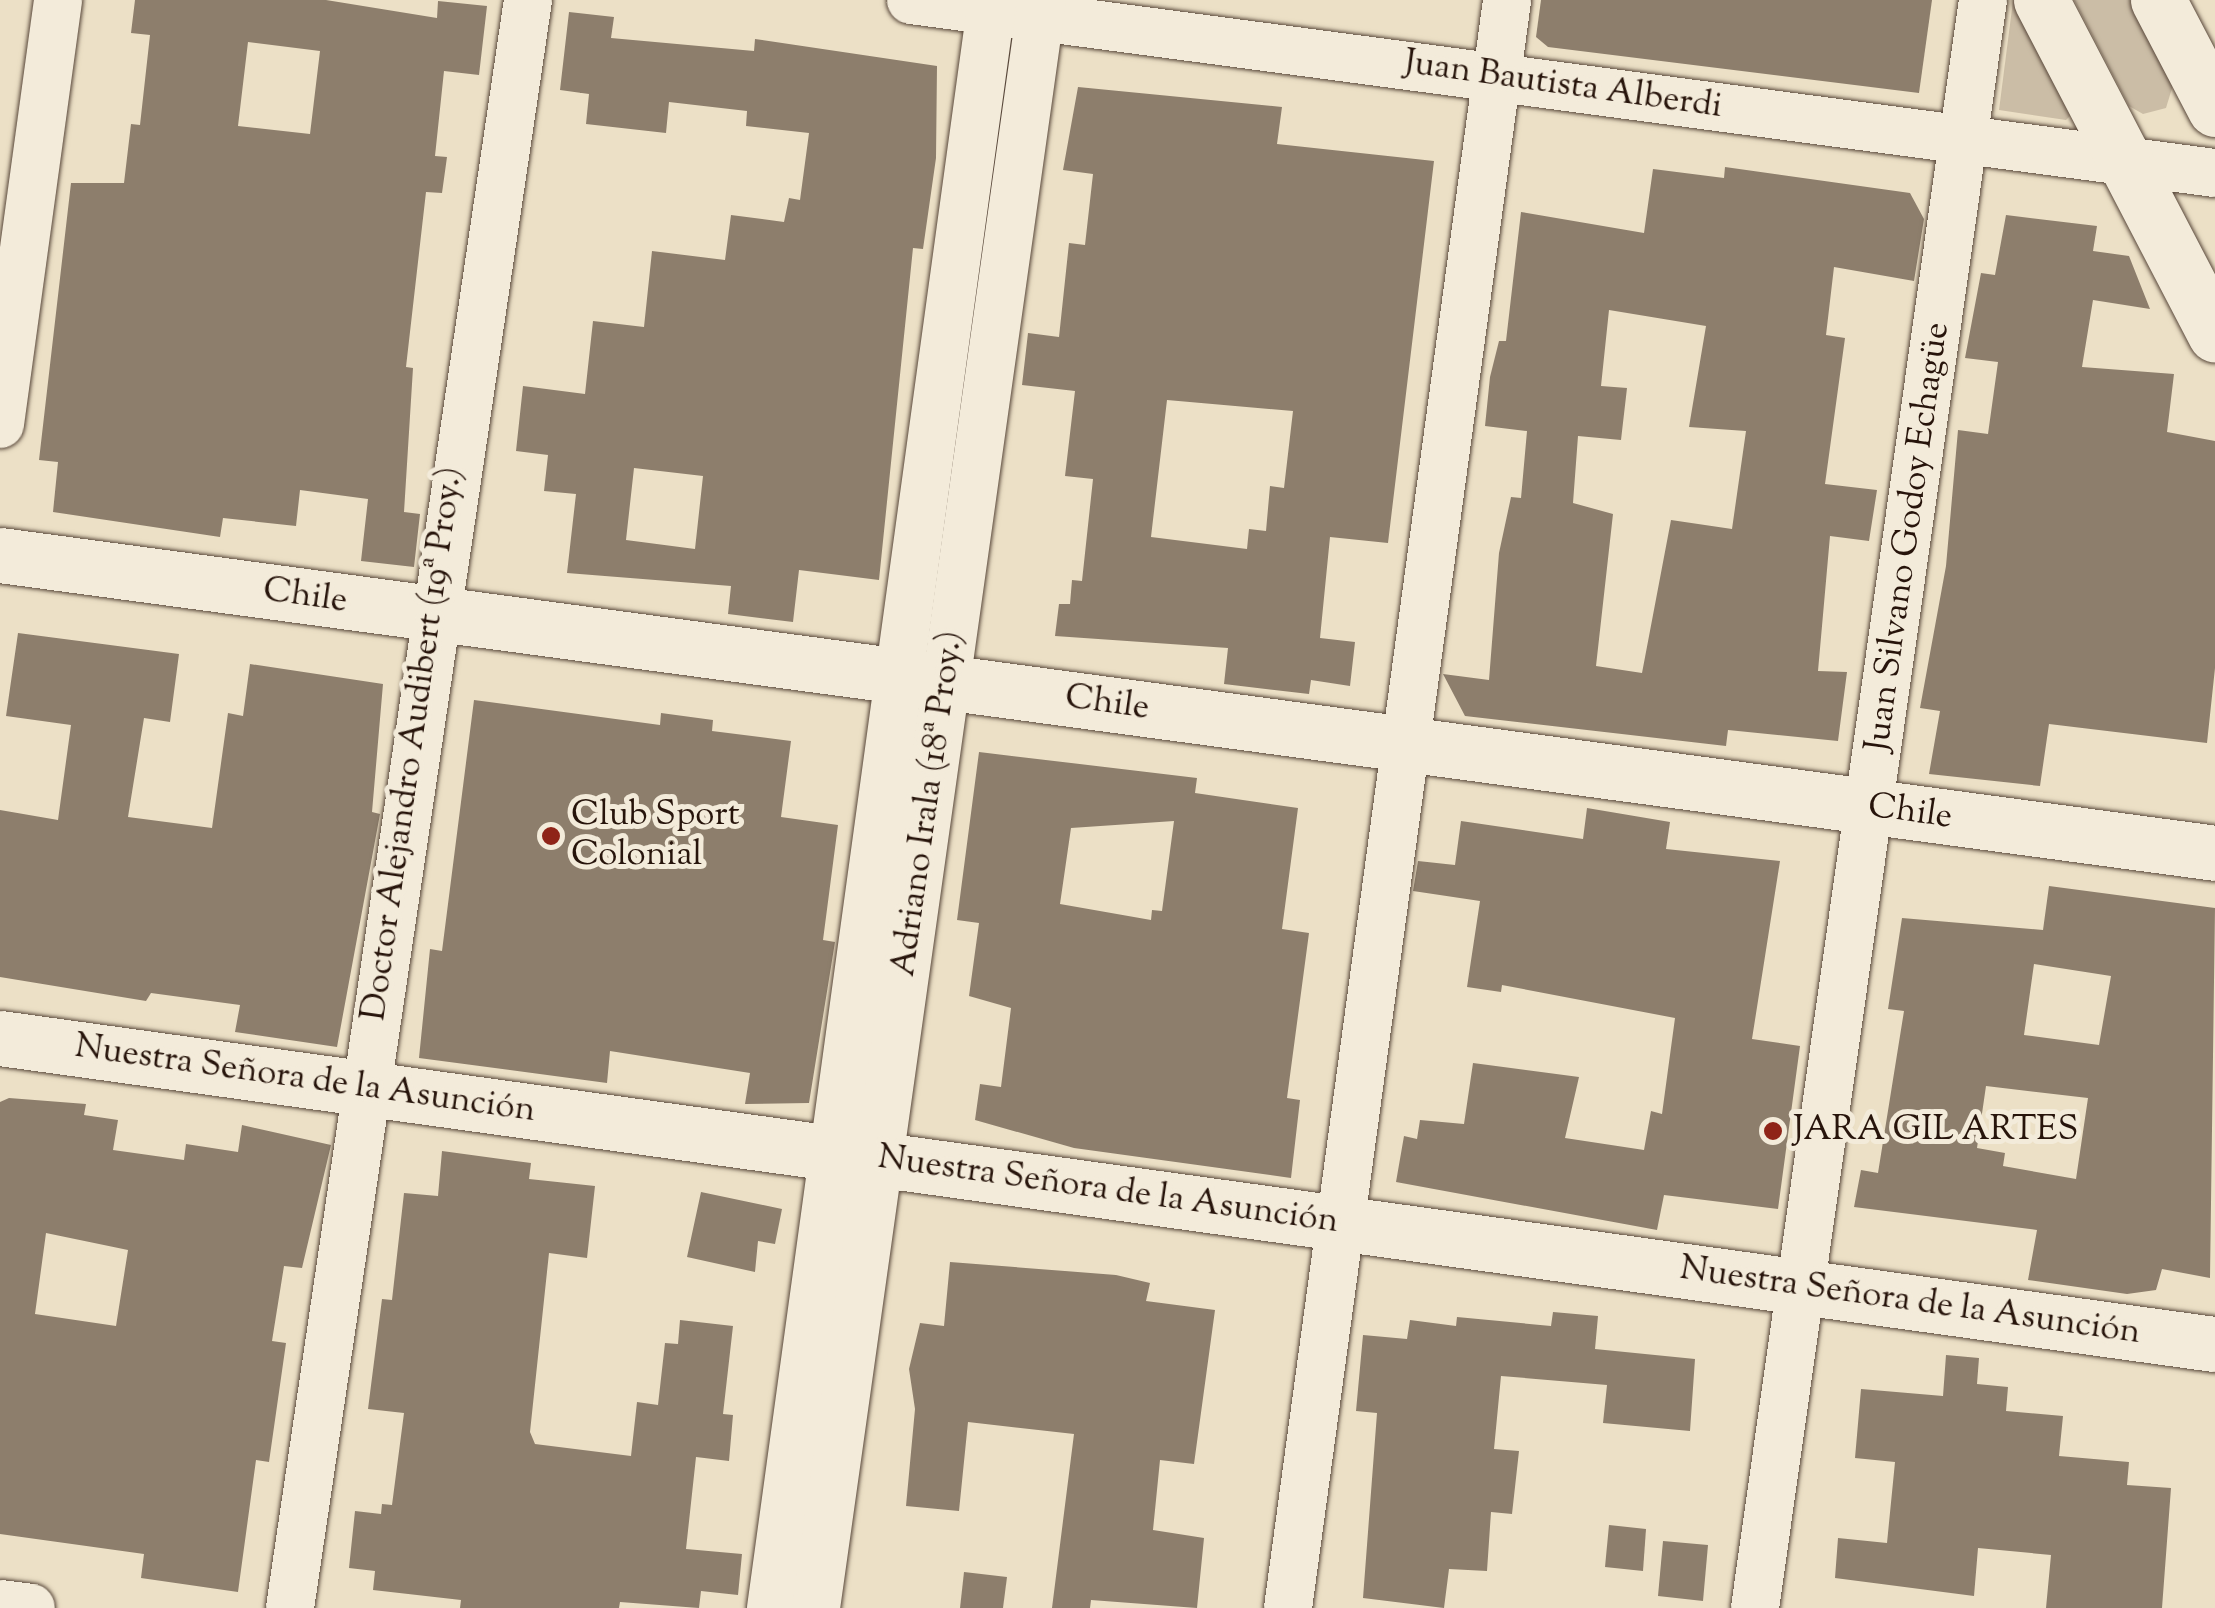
<!DOCTYPE html>
<meta charset="utf-8">
<style>
body{margin:0}
#map{position:relative;width:2215px;height:1608px;overflow:hidden;background:#ece0c6;font-family:"Sorts Mill Goudy",serif}
div>[style]{position:absolute}
.green>*{inset:0;background:#cbbda6}
.building>*{inset:0;background:#8d7e6c}
.roads{filter:drop-shadow(0 0 2px #58473a) drop-shadow(0 0 2px #58473a)}
.minor>*{height:48px;margin:-24px;padding:0 24px;transform-origin:24px;border-radius:24px;background:#f3ebda}
.tertiary>*{height:55px;margin:-27.5px;padding:0 27.5px;transform-origin:27.5px;border-radius:27.5px;background:#f3ebda}
.dots>*{width:28px;height:28px;translate:-50% -50%;box-sizing:border-box;border:5px solid #f3ebda;border-radius:50%}
span{translate:-50% -50%;white-space:nowrap;text-align:center;line-height:1.15;-webkit-text-stroke:10px #f3ebda;paint-order:stroke}
.street-label{font-size:35px;color:#27140b}
.poi-label{font-size:35px;color:#27140b}
.left{translate:0 -50%;text-align:left}
</style>
<div id="map">
<div class="green">
<i style="clip-path:polygon(2074px 0,2130px 0,2173px 85px,2166px 108px,2143px 114px,2129px 106px)"></i>
<i style="clip-path:polygon(2013px 1px,2071px 115px,2066px 120px,1999px 110px)"></i>
</div>
<div class="building">
<i style="clip-path:polygon(evenodd,135px 0,326px 0,437px 18px,438px 1px,487px 6px,479px 75px,444px 71px,435px 156px,447px 157px,442px 193px,426px 192px,406px 367px,413px 368px,404px 512px,420px 514px,414px 567px,361px 561px,368px 499px,300px 490px,296px 526px,223px 518px,220px 537px,53px 512px,58px 462px,39px 460px,71px 183px,124px 183px,131px 124px,140px 125px,150px 35px,131px 33px,135px 0,248px 42px,320px 51px,310px 134px,238px 126px,248px 42px)"></i>
<i style="clip-path:polygon(1541px 0,1932px 0,1919px 93px,1548px 47px,1536px 37px)"></i>
<i style="clip-path:polygon(evenodd,569px 12px,614px 17px,611px 38px,754px 51px,755px 39px,937px 66px,936px 158px,923px 249px,913px 248px,879px 580px,799px 570px,793px 622px,728px 614px,731px 586px,567px 573px,576px 494px,544px 491px,548px 455px,516px 451px,523px 386px,585px 394px,593px 321px,644px 327px,652px 251px,725px 260px,731px 215px,784px 222px,789px 198px,800px 200px,809px 133px,746px 126px,747px 111px,669px 102px,666px 133px,586px 124px,589px 94px,560px 90px,569px 12px,634px 468px,703px 476px,695px 549px,626px 540px,634px 468px)"></i>
<i style="clip-path:polygon(evenodd,1078px 87px,1282px 107px,1277px 144px,1434px 161px,1388px 543px,1330px 537px,1320px 638px,1355px 642px,1350px 686px,1311px 680px,1309px 694px,1224px 684px,1228px 648px,1055px 636px,1059px 604px,1070px 604px,1072px 580px,1082px 581px,1093px 479px,1065px 476px,1075px 391px,1022px 385px,1028px 333px,1059px 337px,1069px 243px,1085px 245px,1093px 174px,1063px 170px,1078px 87px,1167px 400px,1293px 411px,1284px 488px,1270px 486px,1266px 531px,1249px 529px,1247px 549px,1151px 537px,1167px 400px)"></i>
<i style="clip-path:polygon(evenodd,1725px 167px,1910px 193px,1924px 219px,1914px 281px,1834px 267px,1826px 335px,1845px 338px,1825px 484px,1877px 490px,1869px 541px,1830px 536px,1818px 671px,1847px 672px,1838px 741px,1728px 730px,1726px 746px,1465px 716px,1443px 674px,1489px 680px,1499px 553px,1511px 497px,1521px 498px,1527px 431px,1485px 426px,1490px 377px,1499px 341px,1506px 341px,1521px 212px,1644px 233px,1653px 169px,1724px 178px,1725px 167px,1609px 310px,1706px 326px,1689px 427px,1746px 431px,1732px 529px,1671px 520px,1642px 673px,1596px 666px,1613px 514px,1573px 503px,1578px 436px,1621px 440px,1627px 388px,1601px 386px,1609px 310px)"></i>
<i style="clip-path:polygon(2006px 215px,2097px 226px,2093px 251px,2129px 256px,2150px 309px,2093px 300px,2082px 367px,2174px 374px,2167px 432px,2215px 441px,2215px 668px,2207px 743px,2049px 724px,2040px 786px,1929px 774px,1940px 711px,1920px 708px,1946px 566px,1958px 430px,1988px 434px,1998px 362px,1965px 358px,1981px 273px,1995px 275px)"></i>
<i style="clip-path:polygon(18px 633px,179px 654px,170px 722px,144px 718px,128px 817px,212px 828px,228px 713px,243px 716px,250px 664px,383px 684px,372px 812px,380px 814px,337px 1047px,235px 1032px,240px 1005px,151px 993px,146px 1001px,0 977px,0 810px,58px 820px,71px 725px,6px 716px)"></i>
<i style="clip-path:polygon(474px 700px,660px 725px,661px 713px,713px 720px,712px 731px,791px 741px,781px 817px,838px 825px,823px 940px,835px 942px,809px 1103px,745px 1104px,750px 1073px,610px 1051px,607px 1083px,419px 1058px,430px 949px,442px 951px)"></i>
<i style="clip-path:polygon(evenodd,979px 752px,1197px 778px,1195px 793px,1298px 808px,1282px 929px,1309px 933px,1287px 1098px,1300px 1100px,1291px 1178px,1074px 1148px,975px 1120px,980px 1084px,1001px 1087px,1011px 1008px,969px 996px,979px 923px,957px 920px,979px 752px,1174px 821px,1162px 911px,1152px 910px,1151px 920px,1060px 904px,1071px 828px,1174px 821px)"></i>
<i style="clip-path:polygon(1587px 808px,1670px 822px,1666px 849px,1780px 861px,1752px 1039px,1800px 1046px,1778px 1209px,1664px 1195px,1657px 1230px,1396px 1182px,1404px 1136px,1417px 1139px,1420px 1120px,1464px 1124px,1473px 1063px,1579px 1077px,1565px 1138px,1644px 1150px,1651px 1111px,1662px 1114px,1675px 1018px,1502px 985px,1501px 992px,1467px 987px,1480px 901px,1413px 891px,1418px 861px,1455px 865px,1461px 821px,1583px 839px)"></i>
<i style="clip-path:polygon(evenodd,2049px 886px,2215px 908px,2210px 1278px,2162px 1269px,2156px 1290px,2127px 1294px,2028px 1280px,2037px 1230px,1854px 1207px,1861px 1170px,1878px 1173px,1904px 1011px,1888px 1009px,1902px 918px,2043px 930px,2049px 886px,2034px 964px,2111px 976px,2099px 1045px,2024px 1035px,2034px 964px,2049px 886px,1986px 1086px,2088px 1098px,2076px 1179px,2003px 1166px,2005px 1153px,1977px 1148px,1986px 1086px)"></i>
<i style="clip-path:polygon(evenodd,9px 1098px,86px 1104px,84px 1115px,118px 1120px,113px 1150px,184px 1160px,186px 1144px,238px 1152px,242px 1125px,331px 1145px,302px 1268px,284px 1266px,272px 1341px,286px 1343px,269px 1462px,256px 1460px,238px 1592px,141px 1578px,144px 1554px,0 1534px,0 1102px,9px 1098px,46px 1233px,128px 1250px,116px 1326px,35px 1314px,46px 1233px)"></i>
<i style="clip-path:polygon(442px 1151px,531px 1163px,529px 1179px,595px 1186px,587px 1258px,549px 1253px,530px 1432px,535px 1444px,631px 1456px,637px 1402px,658px 1405px,665px 1343px,678px 1344px,680px 1320px,733px 1326px,723px 1414px,733px 1415px,729px 1461px,696px 1457px,686px 1549px,742px 1554px,738px 1595px,701px 1591px,699px 1608px,620px 1602px,619px 1608px,460px 1608px,461px 1600px,373px 1590px,375px 1571px,349px 1568px,355px 1511px,381px 1514px,382px 1504px,392px 1505px,404px 1413px,368px 1409px,382px 1299px,392px 1300px,404px 1193px,438px 1196px)"></i>
<i style="clip-path:polygon(701px 1192px,782px 1209px,775px 1244px,758px 1241px,755px 1272px,687px 1257px)"></i>
<i style="clip-path:polygon(950px 1262px,1116px 1275px,1150px 1283px,1146px 1301px,1215px 1310px,1194px 1464px,1160px 1460px,1153px 1530px,1204px 1538px,1197px 1608px,1091px 1600px,1090px 1608px,1052px 1608px,1074px 1434px,968px 1422px,959px 1511px,906px 1506px,915px 1409px,909px 1369px,920px 1323px,944px 1326px)"></i>
<i style="clip-path:polygon(1553px 1312px,1598px 1316px,1595px 1349px,1695px 1359px,1690px 1431px,1603px 1423px,1607px 1385px,1501px 1376px,1494px 1449px,1519px 1451px,1512px 1514px,1491px 1512px,1487px 1571px,1449px 1569px,1444px 1608px,1363px 1598px,1377px 1413px,1356px 1411px,1363px 1335px,1407px 1339px,1410px 1320px,1456px 1326px,1457px 1317px,1551px 1326px)"></i>
<i style="clip-path:polygon(1946px 1355px,1979px 1358px,1977px 1384px,2008px 1387px,2006px 1411px,2063px 1416px,2059px 1456px,2129px 1462px,2127px 1485px,2171px 1488px,2162px 1608px,2046px 1608px,2051px 1555px,1978px 1548px,1974px 1596px,1835px 1578px,1838px 1538px,1887px 1543px,1895px 1462px,1855px 1458px,1861px 1389px,1943px 1396px)"></i>
<i style="clip-path:polygon(1609px 1525px,1646px 1529px,1643px 1571px,1605px 1567px)"></i>
<i style="clip-path:polygon(1663px 1541px,1708px 1545px,1703px 1601px,1658px 1596px)"></i>
<i style="clip-path:polygon(964px 1572px,1007px 1577px,1003px 1608px,960px 1608px)"></i>
</div>
<div class="roads">
<div class="minor">
<i style="left:911px;top:0;width:1315px;rotate:7.56deg"></i>
<i style="left:0;top:424px;width:428px;rotate:-82.2deg"></i>
<i style="left:0;top:1604px;width:31px;rotate:7deg"></i>
<i style="left:290px;top:1608px;width:1626px;rotate:-81.58deg"></i>
<i style="left:771px;top:1608px;width:1623px;rotate:-82.17deg"></i>
<i style="left:816px;top:1608px;width:1624px;rotate:-82deg"></i>
<i style="left:1288px;top:1608px;width:1623px;rotate:-82.24deg"></i>
<i style="left:1755px;top:1608px;width:1624px;rotate:-81.93deg"></i>
</div>
<div class="tertiary">
<i style="left:2041px;top:0;width:377px;rotate:62.5deg"></i>
<i style="left:2158px;top:0;width:123px;rotate:62.4deg"></i>
<i style="left:0;top:555px;width:2235px;rotate:7.66deg"></i>
<i style="left:0;top:1038px;width:2236px;rotate:7.87deg"></i>
</div>
</div>
<div class="dots">
<i style="left:551px;top:836px;background:#8f2418"></i>
<i style="left:1773px;top:1131px;background:#8f2418"></i>
</div>
<div class="street-label">
<span style="left:1563px;top:86px;rotate:8deg">Juan Bautista Alberdi</span>
<span style="left:1909px;top:537px;rotate:-82deg">Juan Silvano Godoy Echagüe</span>
<span style="left:305px;top:597px;rotate:8deg">Chile</span>
<span style="left:1107px;top:704px;rotate:8deg">Chile</span>
<span style="left:414px;top:744px;rotate:-82deg">Doctor Alejandro Audibert (19ª Proy.)</span>
<span style="left:929px;top:804px;rotate:-82deg">Adriano Irala (18ª Proy.)</span>
<span style="left:1910px;top:813px;rotate:8deg">Chile</span>
<span style="left:305px;top:1080px;rotate:8deg">Nuestra Señora de la Asunción</span>
<span style="left:1108px;top:1191px;rotate:8deg">Nuestra Señora de la Asunción</span>
<span style="left:1910px;top:1302px;rotate:8deg">Nuestra Señora de la Asunción</span>
</div>
<div class="poi-label">
<span class="left" style="left:571px;top:836px">Club Sport<br>Colonial</span>
<span class="left" style="left:1793px;top:1131px">JARA GIL ARTES</span>
</div>
</div>
